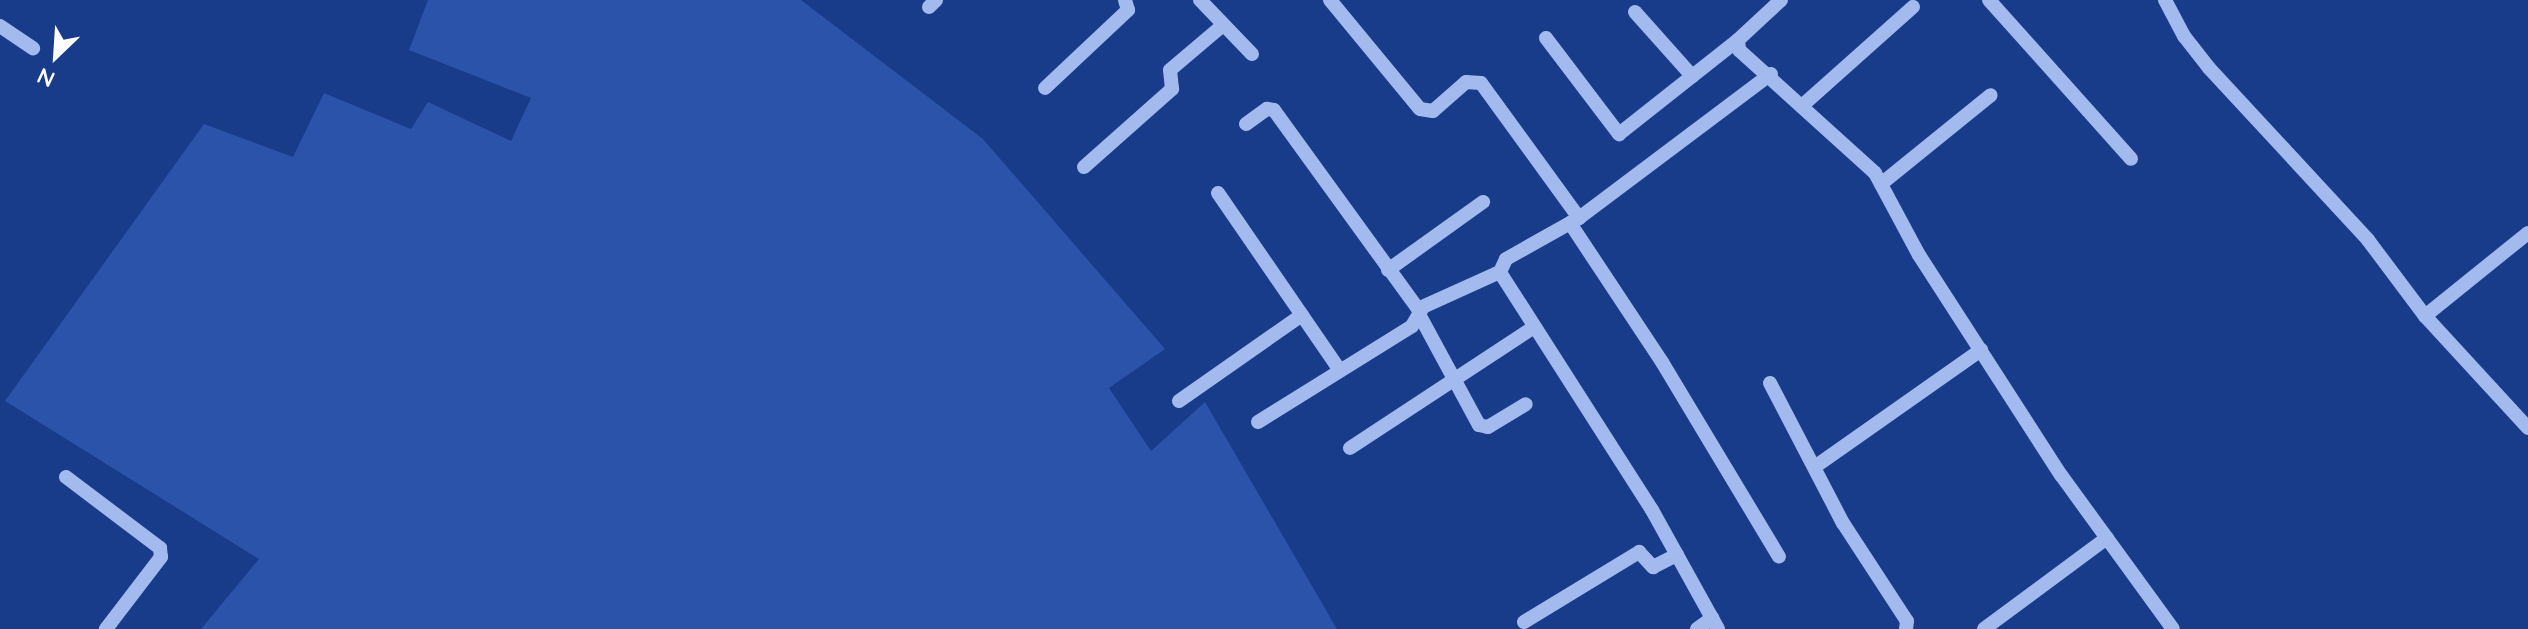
<!DOCTYPE html>
<style>
body{margin:0}
#map{position:relative;width:2528px;height:629px;overflow:hidden;background:#183b8a;font-family:Quicksand,sans-serif}
div>[style]{position:absolute}
.green>*{inset:0;background:#2b53a9}
.minor>*{height:14px;margin:-7px;padding:0 7px;transform-origin:7px;border-radius:7px;background:#a2baee}
span{translate:-50% -50%;white-space:nowrap;text-align:center;line-height:1.15;-webkit-text-stroke:6px #183b8a;paint-order:stroke}
.north{position:absolute;left:16px;top:16px;width:80px;height:80px;-webkit-text-stroke:6px #183b8a;paint-order:stroke;rotate:205deg;font-size:22px;font-weight:700;line-height:32px;text-align:center;color:#fff}
.north::after{content:'';display:block;margin:auto;width:28px;height:36px;background:#fff;clip-path:polygon(50% 0,100% 100%,50% 72%,0 100%)}
</style>
<div id="map">
<div class="green">
<i style="clip-path:polygon(428px 0,801px 0,983px 139px,1165px 349px,1109px 388px,1151px 451px,1205px 402px,1337px 629px,201px 629px,259px 559px,5px 401px,204px 124px,293px 157px,324px 93px,411px 129px,428px 102px,511px 141px,531px 98px,409px 50px)"></i>
</div>
<div class="minor">
<i style="left:1200px;top:0;width:75px;rotate:46.1deg"></i>
<i style="left:1330px;top:0;width:141px;rotate:50.5deg"></i>
<i style="left:1420px;top:109px;width:13px;rotate:9deg"></i>
<i style="left:1433px;top:111px;width:44px;rotate:-41.3deg"></i>
<i style="left:1466px;top:82px;width:15px;rotate:4deg"></i>
<i style="left:1481px;top:83px;width:167px;rotate:54deg"></i>
<i style="left:1781px;top:0;width:59px;rotate:137.1deg"></i>
<i style="left:1738px;top:40px;width:10px;rotate:84deg"></i>
<i style="left:1739px;top:50px;width:183px;rotate:42.1deg"></i>
<i style="left:1875px;top:173px;width:93px;rotate:61.8deg"></i>
<i style="left:1919px;top:255px;width:262px;rotate:57.2deg"></i>
<i style="left:2061px;top:475px;width:190px;rotate:54deg"></i>
<i style="left:1989px;top:0;width:213px;rotate:48.2deg"></i>
<i style="left:2165px;top:0;width:41px;rotate:62.2deg"></i>
<i style="left:2184px;top:36px;width:41px;rotate:52deg"></i>
<i style="left:2209px;top:68px;width:234px;rotate:47.2deg"></i>
<i style="left:2368px;top:240px;width:95px;rotate:53.1deg"></i>
<i style="left:2425px;top:316px;width:152px;rotate:47.4deg"></i>
<i style="left:929px;top:7px;width:10px;rotate:-45deg"></i>
<i style="left:1635px;top:12px;width:86px;rotate:48.3deg"></i>
<i style="left:0;top:26px;width:40px;rotate:34deg"></i>
<i style="left:1546px;top:38px;width:121px;rotate:52.8deg"></i>
<i style="left:1619px;top:134px;width:152px;rotate:-38.3deg"></i>
<i style="left:1045px;top:88px;width:114px;rotate:-43.2deg"></i>
<i style="left:1128px;top:10px;width:10px;rotate:-107deg"></i>
<i style="left:1804px;top:104px;width:146px;rotate:-41.7deg"></i>
<i style="left:1246px;top:124px;width:26px;rotate:-36deg"></i>
<i style="left:1267px;top:109px;width:7px;rotate:8deg"></i>
<i style="left:1274px;top:110px;width:246px;rotate:54.1deg"></i>
<i style="left:1418px;top:309px;width:90px;rotate:-24.3deg"></i>
<i style="left:1084px;top:167px;width:118px;rotate:-41.6deg"></i>
<i style="left:1172px;top:89px;width:19px;rotate:-96deg"></i>
<i style="left:1170px;top:70px;width:70px;rotate:-40.3deg"></i>
<i style="left:1881px;top:184px;width:141px;rotate:-39deg"></i>
<i style="left:1218px;top:193px;width:214px;rotate:55.5deg"></i>
<i style="left:1570px;top:223px;width:167px;rotate:56.5deg"></i>
<i style="left:1662px;top:362px;width:227px;rotate:59deg"></i>
<i style="left:1388px;top:270px;width:117px;rotate:-35.6deg"></i>
<i style="left:1420px;top:316px;width:124px;rotate:61.6deg"></i>
<i style="left:1479px;top:425px;width:9px;rotate:13deg"></i>
<i style="left:1488px;top:427px;width:44px;rotate:-31.2deg"></i>
<i style="left:2425px;top:316px;width:132px;rotate:-38.9deg"></i>
<i style="left:1770px;top:383px;width:158px;rotate:62.5deg"></i>
<i style="left:1843px;top:523px;width:117px;rotate:56.9deg"></i>
<i style="left:1907px;top:621px;width:8px;rotate:97deg"></i>
<i style="left:1179px;top:401px;width:150px;rotate:-35deg"></i>
<i style="left:1258px;top:422px;width:181px;rotate:-31.9deg"></i>
<i style="left:1412px;top:326px;width:20px;rotate:-60deg"></i>
<i style="left:1350px;top:448px;width:219px;rotate:-33.3deg"></i>
<i style="left:1816px;top:466px;width:202px;rotate:-35.1deg"></i>
<i style="left:66px;top:477px;width:118px;rotate:37.1deg"></i>
<i style="left:160px;top:548px;width:9px;rotate:84deg"></i>
<i style="left:161px;top:557px;width:91px;rotate:127.4deg"></i>
<i style="left:1524px;top:622px;width:135px;rotate:-31.3deg"></i>
<i style="left:1639px;top:552px;width:21px;rotate:47deg"></i>
<i style="left:1653px;top:567px;width:27px;rotate:-27deg"></i>
<i style="left:1697px;top:629px;width:19px;rotate:-36deg"></i>
<i style="left:1718px;top:629px;width:136px;rotate:-119deg"></i>
<i style="left:1652px;top:510px;width:282px;rotate:-122.6deg"></i>
<i style="left:1500px;top:272px;width:14px;rotate:-65deg"></i>
<i style="left:1506px;top:259px;width:84px;rotate:-29.3deg"></i>
<i style="left:1579px;top:218px;width:240px;rotate:-36.9deg"></i>
<i style="left:1984px;top:629px;width:153px;rotate:-36.5deg"></i>
</div>
<div class="north">N</div>
</div>
